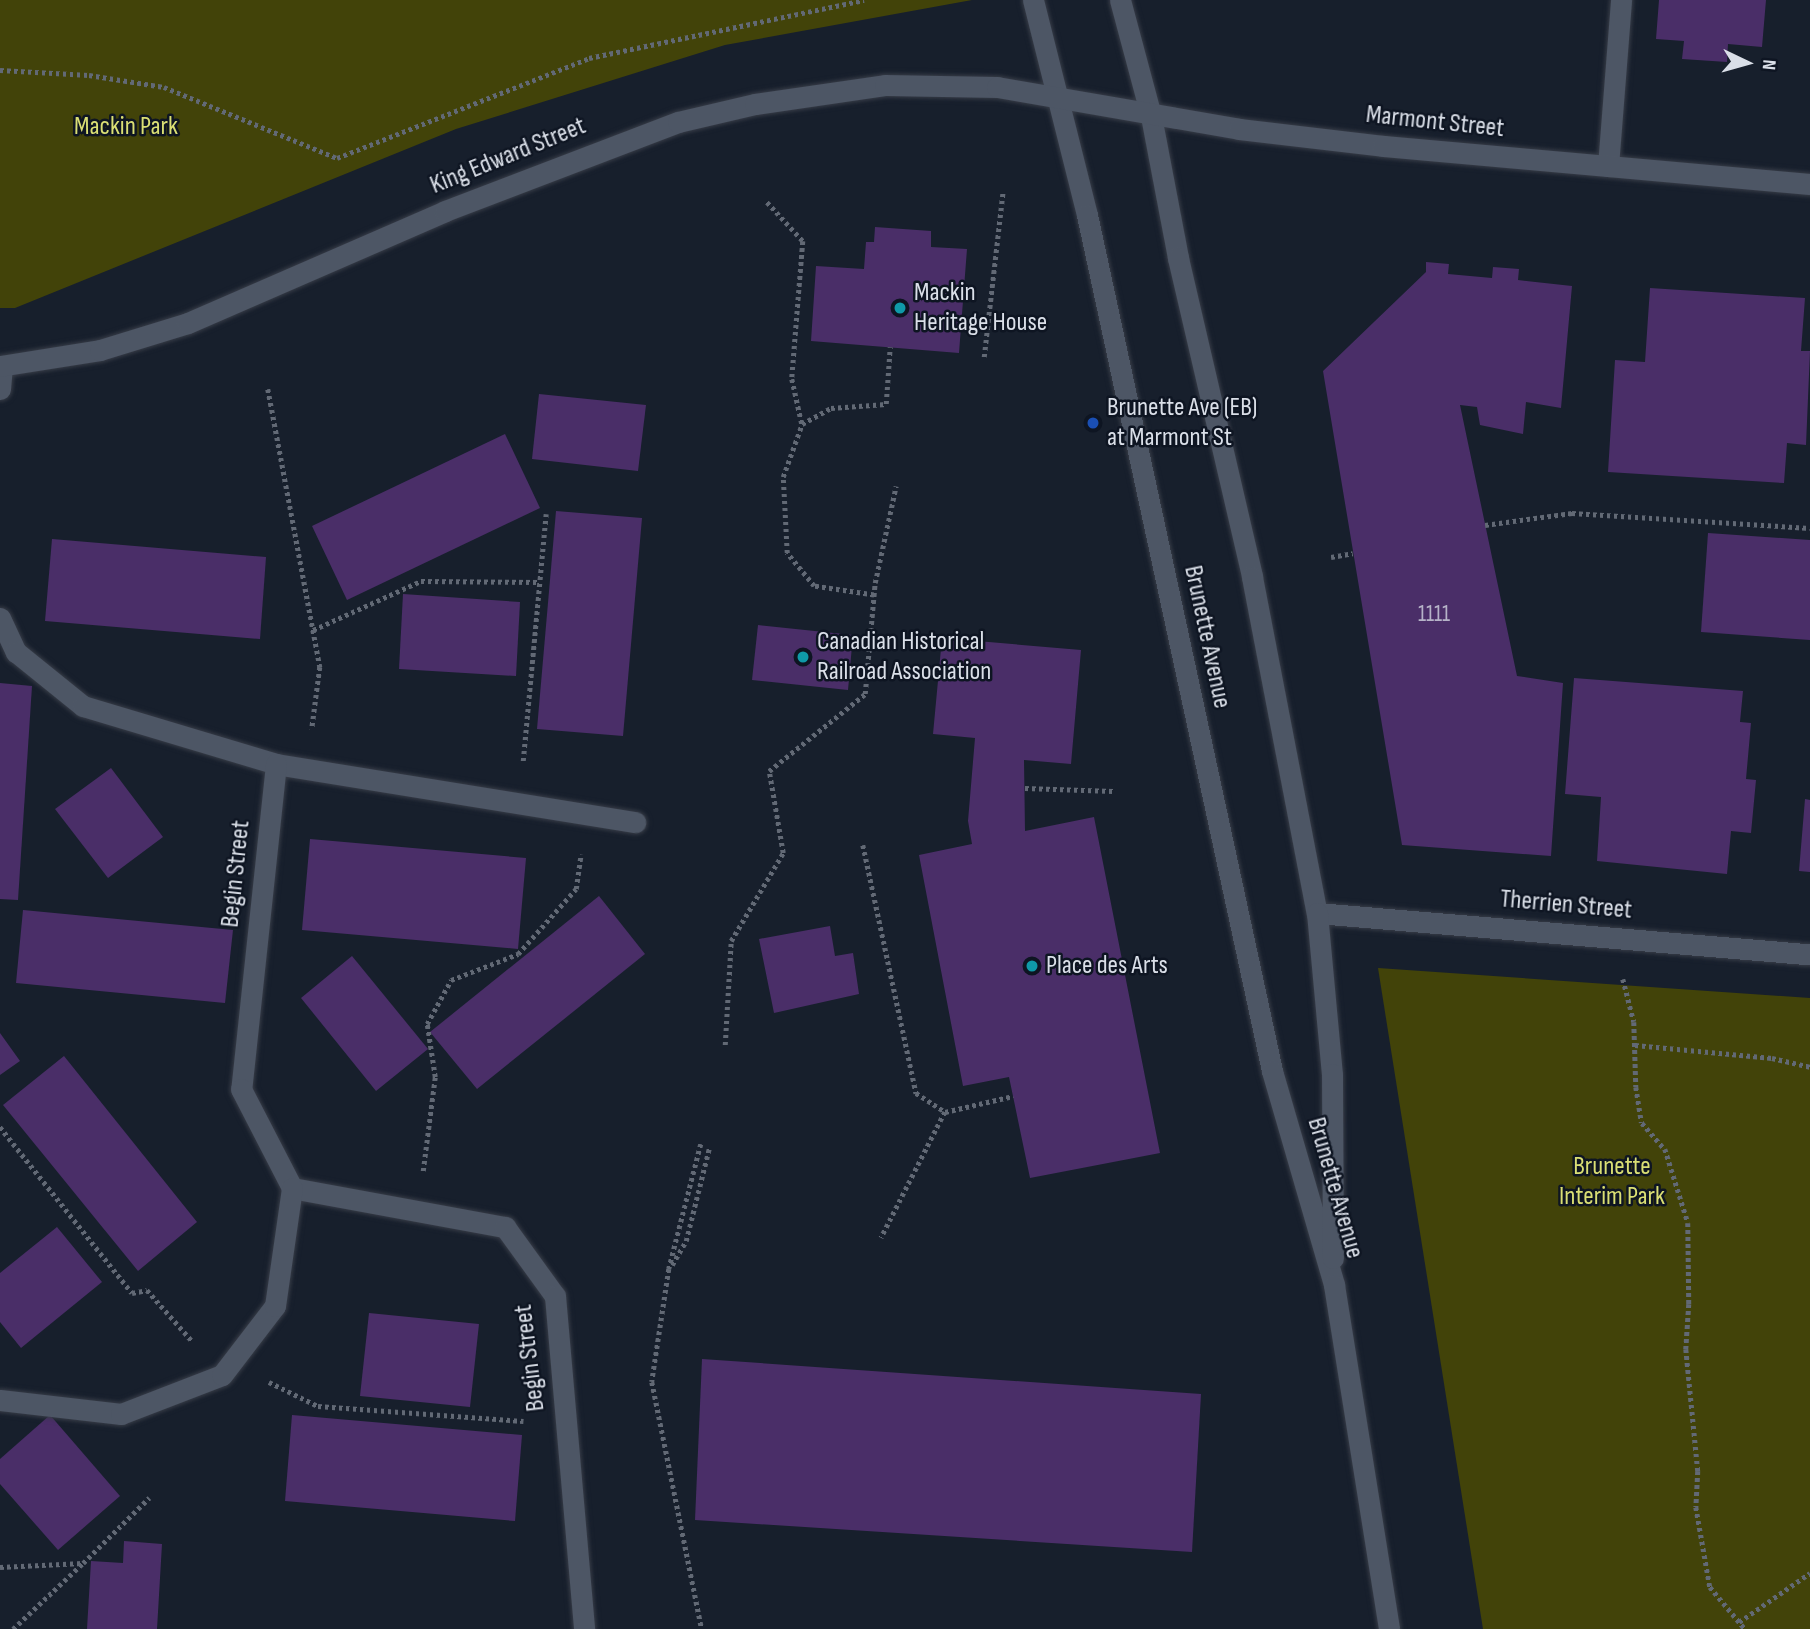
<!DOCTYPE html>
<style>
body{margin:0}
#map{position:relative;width:1810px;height:1629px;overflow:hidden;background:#171f2c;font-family:"Sofia Sans Condensed",sans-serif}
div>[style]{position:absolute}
.green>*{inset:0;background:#424309}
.building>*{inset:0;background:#4a2e68}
.path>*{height:4.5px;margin-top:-2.25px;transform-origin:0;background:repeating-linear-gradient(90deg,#626975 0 3.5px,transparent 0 7px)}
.roads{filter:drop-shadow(0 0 2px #373c47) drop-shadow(0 0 2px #373c47)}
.lane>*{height:21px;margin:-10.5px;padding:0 10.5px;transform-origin:10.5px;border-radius:10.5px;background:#4d5665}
.street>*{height:21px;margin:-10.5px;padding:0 10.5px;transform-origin:10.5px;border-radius:10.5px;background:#4d5665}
.secondary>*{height:21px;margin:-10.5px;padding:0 10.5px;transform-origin:10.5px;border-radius:10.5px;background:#4d5665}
.dots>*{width:19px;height:19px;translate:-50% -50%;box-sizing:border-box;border:4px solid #0e1522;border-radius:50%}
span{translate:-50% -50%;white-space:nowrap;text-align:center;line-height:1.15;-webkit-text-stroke:5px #0e1522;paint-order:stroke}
.number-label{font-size:23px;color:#b6b3c8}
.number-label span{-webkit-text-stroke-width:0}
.street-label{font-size:26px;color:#dadfe8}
.park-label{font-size:26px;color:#dadf74}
.poi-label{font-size:26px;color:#dadfe8}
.left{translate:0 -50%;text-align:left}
.north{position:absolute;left:1712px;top:28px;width:70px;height:70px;-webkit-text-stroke:5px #0e1522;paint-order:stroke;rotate:95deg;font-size:19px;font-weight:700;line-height:28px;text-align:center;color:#dadfe8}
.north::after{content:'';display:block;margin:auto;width:24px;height:32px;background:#dadfe8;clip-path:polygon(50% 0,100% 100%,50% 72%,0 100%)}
</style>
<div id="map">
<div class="green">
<i style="clip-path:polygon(0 0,972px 0,725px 45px,456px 129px,15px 308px,0 308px)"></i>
<i style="clip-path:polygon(1378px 968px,1810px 998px,1810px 1629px,1483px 1629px)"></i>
</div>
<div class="building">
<i style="clip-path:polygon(1659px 0,1766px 0,1762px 47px,1728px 44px,1727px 62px,1682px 59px,1684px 41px,1656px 39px)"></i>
<i style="clip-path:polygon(875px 227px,931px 231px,931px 247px,967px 249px,959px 353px,811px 341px,816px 266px,864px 269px,866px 242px,874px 242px)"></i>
<i style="clip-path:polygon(1426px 262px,1449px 264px,1448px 274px,1492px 278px,1493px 267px,1519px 269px,1518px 280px,1572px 286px,1561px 408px,1526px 402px,1523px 434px,1480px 425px,1477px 407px,1460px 405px,1517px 676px,1563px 683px,1551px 856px,1402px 845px,1323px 371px,1426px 272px)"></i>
<i style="clip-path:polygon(1650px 288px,1805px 298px,1801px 351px,1810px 351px,1806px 445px,1787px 443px,1784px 483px,1608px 472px,1615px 360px,1645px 362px)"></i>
<i style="clip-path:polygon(539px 394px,646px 405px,638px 471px,532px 459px)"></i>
<i style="clip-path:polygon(505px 434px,540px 508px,347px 600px,312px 526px)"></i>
<i style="clip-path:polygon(556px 511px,642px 518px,623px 736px,537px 729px)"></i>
<i style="clip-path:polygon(1708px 533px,1810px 540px,1810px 640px,1701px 632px)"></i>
<i style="clip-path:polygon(52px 539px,266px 557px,260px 639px,45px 621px)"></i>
<i style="clip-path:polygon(403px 594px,520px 602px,516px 676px,399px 669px)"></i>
<i style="clip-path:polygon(758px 625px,853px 635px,848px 690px,752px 680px)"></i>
<i style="clip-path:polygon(942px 638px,1081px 650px,1071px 764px,1024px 760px,1025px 831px,1094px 817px,1160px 1153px,1030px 1178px,1009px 1077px,963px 1086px,919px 855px,972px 844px,968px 821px,975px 738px,933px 734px)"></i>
<i style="clip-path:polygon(1574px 678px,1743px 691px,1740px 722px,1751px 723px,1746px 779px,1756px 780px,1751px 833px,1731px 831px,1727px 874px,1597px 861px,1601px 797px,1565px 794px)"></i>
<i style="clip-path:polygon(0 683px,32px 686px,18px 900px,0 899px)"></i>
<i style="clip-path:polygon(111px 768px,163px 837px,108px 878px,55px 809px)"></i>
<i style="clip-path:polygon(1805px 799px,1810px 800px,1810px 872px,1799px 871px)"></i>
<i style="clip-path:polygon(310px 839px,526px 858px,518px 949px,302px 930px)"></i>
<i style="clip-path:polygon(599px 896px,645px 954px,477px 1089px,430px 1032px)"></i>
<i style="clip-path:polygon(23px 910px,233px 930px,225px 1003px,16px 983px)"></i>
<i style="clip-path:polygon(830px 926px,835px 956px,853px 953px,859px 994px,774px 1013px,759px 939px)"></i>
<i style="clip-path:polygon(352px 956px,428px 1049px,376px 1091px,301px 998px)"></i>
<i style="clip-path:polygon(0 1033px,20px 1061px,0 1075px)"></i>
<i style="clip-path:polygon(64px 1056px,197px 1222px,138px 1271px,3px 1105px)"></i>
<i style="clip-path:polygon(57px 1227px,102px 1282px,21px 1348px,0 1322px,0 1273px)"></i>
<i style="clip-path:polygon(369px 1313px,479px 1324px,470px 1407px,360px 1396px)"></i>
<i style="clip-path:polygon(702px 1359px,1201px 1394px,1192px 1552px,695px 1520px)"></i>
<i style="clip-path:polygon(50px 1415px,120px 1496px,58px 1550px,0 1484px,0 1459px)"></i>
<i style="clip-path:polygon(292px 1415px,522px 1435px,515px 1521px,285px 1501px)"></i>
<i style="clip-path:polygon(124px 1541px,162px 1544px,157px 1629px,87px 1629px,91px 1561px,123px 1563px)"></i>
</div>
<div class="path">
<i style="left:0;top:70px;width:89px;rotate:3.2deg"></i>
<i style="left:89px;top:75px;width:76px;rotate:9.1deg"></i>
<i style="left:164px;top:87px;width:187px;rotate:22.3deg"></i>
<i style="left:337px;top:158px;width:271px;rotate:-21.6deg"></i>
<i style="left:589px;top:58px;width:281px;rotate:-11.9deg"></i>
<i style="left:767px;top:202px;width:53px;rotate:47.3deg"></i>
<i style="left:803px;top:241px;width:138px;rotate:94.6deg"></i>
<i style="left:792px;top:379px;width:46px;rotate:77.5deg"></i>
<i style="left:984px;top:357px;width:167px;rotate:-83.5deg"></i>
<i style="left:268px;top:389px;width:283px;rotate:79.4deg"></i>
<i style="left:320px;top:667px;width:63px;rotate:97.4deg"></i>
<i style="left:1485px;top:525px;width:88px;rotate:-7.9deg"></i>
<i style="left:1572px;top:513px;width:238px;rotate:3.6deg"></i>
<i style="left:1331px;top:557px;width:22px;rotate:-10deg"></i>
<i style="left:874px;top:595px;width:61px;rotate:-171.5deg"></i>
<i style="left:814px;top:586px;width:43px;rotate:-129.3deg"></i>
<i style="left:787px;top:553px;width:76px;rotate:-93deg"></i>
<i style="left:783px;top:477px;width:56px;rotate:-70.3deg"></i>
<i style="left:802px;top:424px;width:33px;rotate:-29deg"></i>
<i style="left:831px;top:408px;width:55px;rotate:-4.2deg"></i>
<i style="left:886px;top:404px;width:57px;rotate:-86deg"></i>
<i style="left:313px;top:630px;width:119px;rotate:-24.4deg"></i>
<i style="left:421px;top:581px;width:119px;rotate:0.5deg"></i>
<i style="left:523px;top:761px;width:248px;rotate:-84.7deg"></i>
<i style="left:1025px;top:788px;width:88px;rotate:2deg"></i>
<i style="left:863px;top:845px;width:254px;rotate:77.9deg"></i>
<i style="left:916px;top:1093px;width:35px;rotate:33deg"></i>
<i style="left:945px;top:1112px;width:141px;rotate:116.9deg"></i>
<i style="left:1623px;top:979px;width:44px;rotate:75.7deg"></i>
<i style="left:1634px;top:1022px;width:65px;rotate:88.2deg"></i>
<i style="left:1636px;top:1087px;width:36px;rotate:81deg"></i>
<i style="left:1642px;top:1123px;width:35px;rotate:49deg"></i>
<i style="left:1665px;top:1149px;width:77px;rotate:72.7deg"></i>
<i style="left:1688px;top:1223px;width:81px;rotate:89.3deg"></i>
<i style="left:1689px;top:1304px;width:45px;rotate:93.8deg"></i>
<i style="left:1686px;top:1349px;width:123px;rotate:84.4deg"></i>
<i style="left:1698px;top:1471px;width:36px;rotate:93deg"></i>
<i style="left:1696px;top:1507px;width:81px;rotate:80.1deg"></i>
<i style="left:1710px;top:1587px;width:55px;rotate:50.2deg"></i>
<i style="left:725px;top:1045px;width:104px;rotate:-86.7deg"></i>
<i style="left:731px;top:941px;width:102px;rotate:-59.4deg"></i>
<i style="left:783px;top:853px;width:83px;rotate:-99.7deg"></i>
<i style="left:769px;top:771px;width:123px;rotate:-38.7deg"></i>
<i style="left:865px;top:694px;width:111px;rotate:-84.9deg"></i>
<i style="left:875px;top:583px;width:99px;rotate:-77.8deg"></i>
<i style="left:1635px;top:1045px;width:138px;rotate:5.4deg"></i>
<i style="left:1772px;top:1058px;width:39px;rotate:13deg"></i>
<i style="left:945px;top:1112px;width:70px;rotate:-13.2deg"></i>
<i style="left:0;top:1127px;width:212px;rotate:51.5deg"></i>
<i style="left:132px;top:1293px;width:15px;rotate:-11deg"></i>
<i style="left:147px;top:1290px;width:69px;rotate:48.5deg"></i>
<i style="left:701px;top:1144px;width:129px;rotate:104.4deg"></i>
<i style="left:669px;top:1269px;width:114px;rotate:98.6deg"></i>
<i style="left:652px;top:1382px;width:252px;rotate:78.6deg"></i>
<i style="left:423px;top:1171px;width:95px;rotate:-82.7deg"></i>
<i style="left:435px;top:1077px;width:54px;rotate:-98.6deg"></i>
<i style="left:427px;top:1024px;width:50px;rotate:-61.4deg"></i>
<i style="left:451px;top:980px;width:72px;rotate:-21.2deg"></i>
<i style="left:518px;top:954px;width:87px;rotate:-48.3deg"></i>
<i style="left:576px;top:889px;width:35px;rotate:-82deg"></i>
<i style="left:672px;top:1265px;width:28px;rotate:-60deg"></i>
<i style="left:686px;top:1241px;width:95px;rotate:-76deg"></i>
<i style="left:269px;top:1382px;width:55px;rotate:26.1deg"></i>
<i style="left:318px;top:1406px;width:206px;rotate:4.2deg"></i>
<i style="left:0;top:1567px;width:83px;rotate:-2.8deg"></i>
<i style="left:83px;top:1563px;width:93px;rotate:-44.6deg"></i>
<i style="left:1739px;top:1622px;width:86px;rotate:-34.6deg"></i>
<i style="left:13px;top:1629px;width:95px;rotate:-43.3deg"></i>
</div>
<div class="roads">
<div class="lane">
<i style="left:1608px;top:166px;width:167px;rotate:-85.5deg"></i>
<i style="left:0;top:389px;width:23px;rotate:-85deg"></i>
<i style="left:0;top:618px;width:38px;rotate:65deg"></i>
<i style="left:16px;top:652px;width:86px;rotate:38.9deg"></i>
<i style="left:83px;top:706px;width:202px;rotate:16.7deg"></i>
<i style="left:276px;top:764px;width:364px;rotate:9.2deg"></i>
<i style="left:276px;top:764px;width:327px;rotate:96.1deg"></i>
<i style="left:241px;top:1089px;width:111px;rotate:62.7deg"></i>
<i style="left:292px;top:1188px;width:217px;rotate:10.4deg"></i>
<i style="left:505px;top:1227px;width:85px;rotate:54.1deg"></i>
<i style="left:555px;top:1296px;width:334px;rotate:85deg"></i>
<i style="left:0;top:1400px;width:122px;rotate:6.6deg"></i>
<i style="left:121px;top:1414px;width:108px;rotate:-21.1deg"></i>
<i style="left:222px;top:1375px;width:87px;rotate:-52.5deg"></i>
<i style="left:275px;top:1306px;width:119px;rotate:-81.8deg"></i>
</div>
<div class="street">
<i style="left:1317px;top:913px;width:495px;rotate:4.8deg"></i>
</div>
<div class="secondary">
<i style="left:1033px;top:0;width:222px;rotate:75.9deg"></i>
<i style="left:1087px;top:215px;width:876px;rotate:77.8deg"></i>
<i style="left:1272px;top:1071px;width:223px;rotate:73.8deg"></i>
<i style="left:1334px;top:1285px;width:348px;rotate:80.9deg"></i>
<i style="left:1120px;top:0;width:120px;rotate:75deg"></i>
<i style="left:1151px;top:116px;width:145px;rotate:79.2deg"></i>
<i style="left:1178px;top:258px;width:327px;rotate:76.9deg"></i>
<i style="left:1252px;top:577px;width:342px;rotate:79.1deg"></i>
<i style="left:1317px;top:913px;width:162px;rotate:84.7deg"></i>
<i style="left:1332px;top:1074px;width:184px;rotate:89.7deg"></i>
<i style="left:0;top:366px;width:101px;rotate:-9.1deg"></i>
<i style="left:100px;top:350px;width:92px;rotate:-17.1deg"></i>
<i style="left:188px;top:323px;width:280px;rotate:-23.5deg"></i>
<i style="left:445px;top:211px;width:249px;rotate:-20.9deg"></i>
<i style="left:678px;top:122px;width:79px;rotate:-13.2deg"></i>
<i style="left:755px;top:104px;width:131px;rotate:-8.3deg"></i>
<i style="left:885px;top:85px;width:112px;rotate:1deg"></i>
<i style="left:997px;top:87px;width:246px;rotate:9.8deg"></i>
<i style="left:1239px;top:129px;width:145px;rotate:6.7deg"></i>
<i style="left:1383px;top:146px;width:429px;rotate:5.1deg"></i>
</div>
</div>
<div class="dots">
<i style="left:900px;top:308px;background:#0f9aa8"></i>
<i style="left:1093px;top:423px;background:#1a4fb4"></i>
<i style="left:803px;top:657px;background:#0f9aa8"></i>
<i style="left:1032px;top:966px;background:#0f9aa8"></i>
</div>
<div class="number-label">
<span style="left:1434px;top:614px">1111</span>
</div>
<div class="street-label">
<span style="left:1435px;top:122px;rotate:6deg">Marmont Street</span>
<span style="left:508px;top:156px;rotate:-22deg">King Edward Street</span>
<span style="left:1207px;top:637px;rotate:78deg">Brunette Avenue</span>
<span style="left:236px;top:874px;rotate:-84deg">Begin Street</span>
<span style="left:1566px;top:905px;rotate:5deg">Therrien Street</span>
<span style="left:1335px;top:1188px;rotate:74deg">Brunette Avenue</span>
<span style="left:530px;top:1358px;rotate:-97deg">Begin Street</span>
</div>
<div class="park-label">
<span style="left:126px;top:127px">Mackin Park</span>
<span style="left:1612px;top:1182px">Brunette<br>Interim Park</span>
</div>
<div class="poi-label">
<span class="left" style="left:914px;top:308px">Mackin<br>Heritage House</span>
<span class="left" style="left:1107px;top:423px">Brunette Ave (EB)<br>at Marmont St</span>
<span class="left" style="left:817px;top:657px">Canadian Historical<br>Railroad Association</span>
<span class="left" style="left:1046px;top:966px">Place des Arts</span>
</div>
<div class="north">N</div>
</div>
